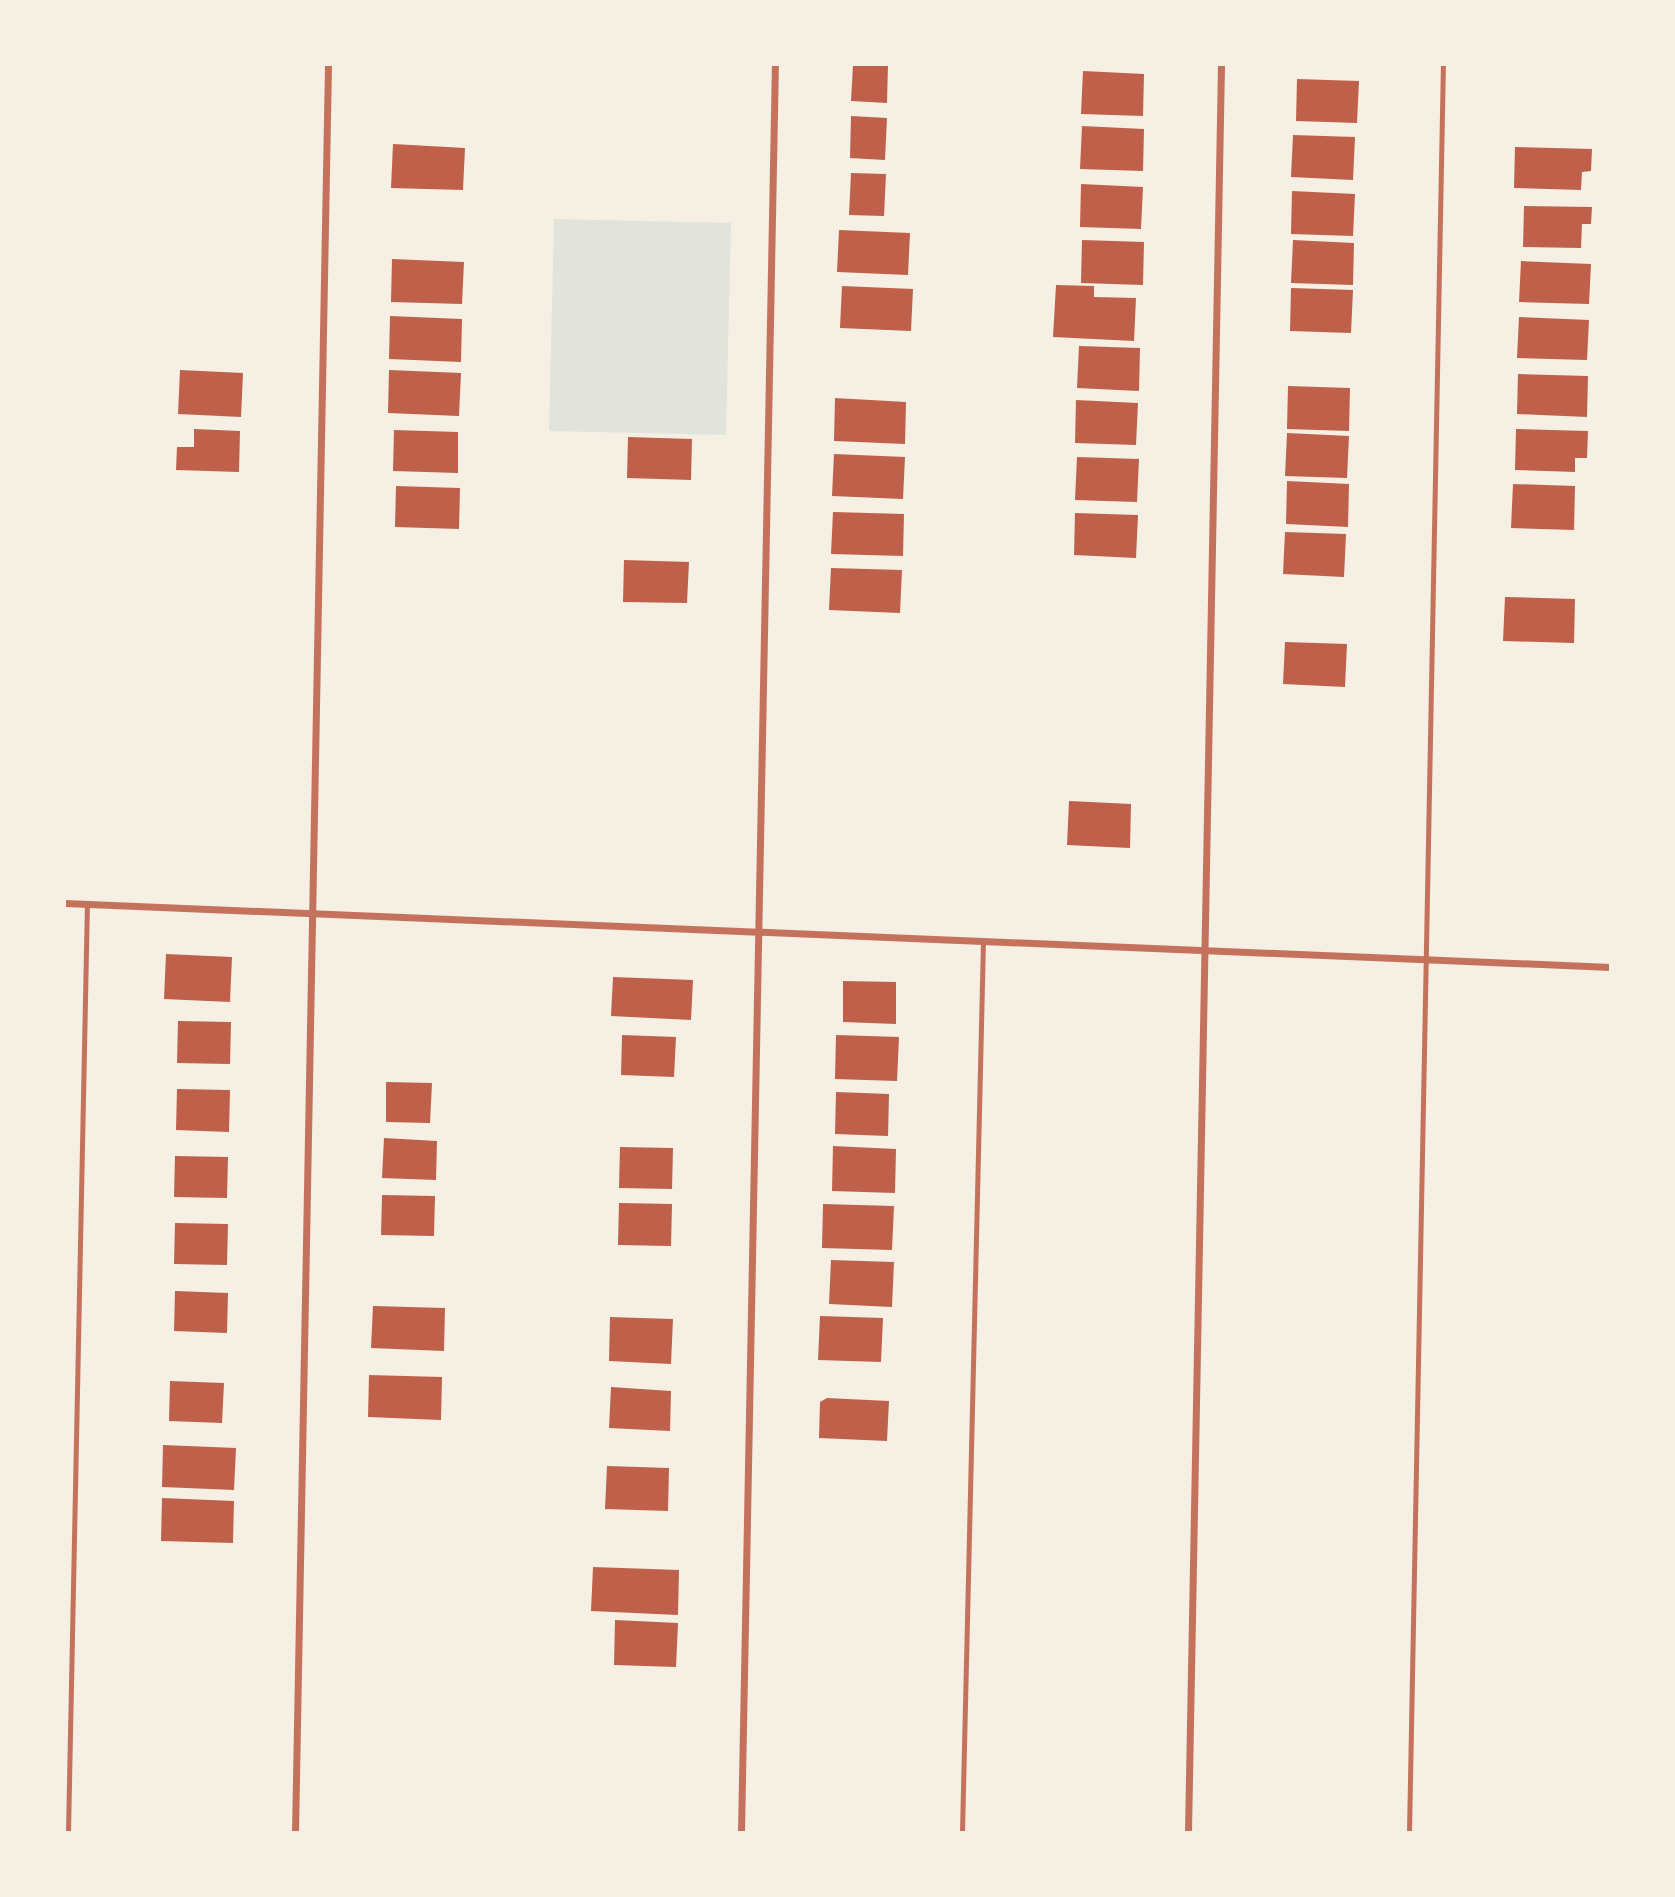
<!DOCTYPE html>
<style>
body{margin:0}
#map{position:relative;width:1675px;height:1897px;overflow:hidden;background:#f6efe4;font-family:Overpass,sans-serif}
div>[style]{position:absolute}
.green>*{inset:0;background:#e2e4dc}
.building>*{inset:0;background:#bf614a}
.service>*{height:5px;margin:-2.5px;padding:0 2.5px;transform-origin:2.5px;border-radius:2.5px;background:#c5725c}
.minor>*{height:7px;margin:-3.5px;padding:0 3.5px;transform-origin:3.5px;border-radius:3.5px;background:#c5725c}
span{translate:-50% -50%;white-space:nowrap;text-align:center;line-height:1.15;-webkit-text-stroke:5px #f6efe4;paint-order:stroke}
.frame{position:absolute;inset:0;border:66px solid #f6efe4;pointer-events:none}
</style>
<div id="map">
<div class="green">
<i style="clip-path:polygon(554px 219px,731px 223px,726px 435px,549px 431px)"></i>
</div>
<div class="building">
<i style="clip-path:polygon(853px 65px,888px 65px,887px 103px,851px 101px)"></i>
<i style="clip-path:polygon(1083px 71px,1144px 74px,1143px 116px,1081px 114px)"></i>
<i style="clip-path:polygon(1297px 79px,1359px 81px,1357px 123px,1296px 121px)"></i>
<i style="clip-path:polygon(851px 116px,887px 118px,885px 160px,850px 158px)"></i>
<i style="clip-path:polygon(1082px 126px,1144px 129px,1143px 171px,1080px 169px)"></i>
<i style="clip-path:polygon(1293px 135px,1355px 137px,1353px 180px,1291px 177px)"></i>
<i style="clip-path:polygon(393px 144px,465px 148px,463px 190px,391px 188px)"></i>
<i style="clip-path:polygon(1515px 147px,1592px 149px,1591px 171px,1582px 172px,1581px 190px,1514px 188px)"></i>
<i style="clip-path:polygon(851px 173px,886px 174px,884px 216px,849px 215px)"></i>
<i style="clip-path:polygon(1081px 184px,1143px 187px,1141px 229px,1080px 227px)"></i>
<i style="clip-path:polygon(1292px 191px,1355px 194px,1353px 236px,1291px 234px)"></i>
<i style="clip-path:polygon(1524px 206px,1592px 207px,1591px 224px,1582px 224px,1581px 248px,1523px 247px)"></i>
<i style="clip-path:polygon(839px 230px,910px 233px,908px 275px,837px 272px)"></i>
<i style="clip-path:polygon(1082px 240px,1144px 242px,1143px 285px,1081px 283px)"></i>
<i style="clip-path:polygon(1293px 240px,1354px 243px,1353px 285px,1291px 283px)"></i>
<i style="clip-path:polygon(392px 259px,464px 262px,462px 304px,391px 302px)"></i>
<i style="clip-path:polygon(1521px 261px,1591px 264px,1589px 304px,1519px 302px)"></i>
<i style="clip-path:polygon(1056px 285px,1094px 286px,1094px 297px,1136px 298px,1134px 341px,1053px 337px)"></i>
<i style="clip-path:polygon(842px 286px,913px 289px,911px 331px,840px 328px)"></i>
<i style="clip-path:polygon(1291px 288px,1353px 290px,1351px 333px,1290px 331px)"></i>
<i style="clip-path:polygon(390px 316px,462px 319px,461px 362px,389px 359px)"></i>
<i style="clip-path:polygon(1519px 317px,1589px 320px,1587px 360px,1517px 358px)"></i>
<i style="clip-path:polygon(1079px 346px,1140px 348px,1139px 391px,1077px 388px)"></i>
<i style="clip-path:polygon(180px 370px,243px 373px,241px 417px,178px 414px)"></i>
<i style="clip-path:polygon(389px 370px,461px 373px,459px 416px,388px 413px)"></i>
<i style="clip-path:polygon(1518px 374px,1588px 376px,1587px 417px,1517px 414px)"></i>
<i style="clip-path:polygon(1288px 386px,1350px 388px,1349px 431px,1287px 429px)"></i>
<i style="clip-path:polygon(835px 398px,906px 402px,905px 444px,834px 441px)"></i>
<i style="clip-path:polygon(1076px 400px,1138px 403px,1136px 445px,1075px 443px)"></i>
<i style="clip-path:polygon(194px 429px,240px 431px,239px 472px,176px 470px,177px 447px,194px 447px)"></i>
<i style="clip-path:polygon(1516px 429px,1588px 431px,1587px 458px,1575px 458px,1575px 472px,1515px 470px)"></i>
<i style="clip-path:polygon(394px 430px,458px 432px,458px 473px,393px 471px)"></i>
<i style="clip-path:polygon(1287px 433px,1349px 436px,1347px 478px,1285px 476px)"></i>
<i style="clip-path:polygon(628px 437px,692px 439px,691px 480px,627px 478px)"></i>
<i style="clip-path:polygon(834px 454px,905px 457px,903px 499px,832px 496px)"></i>
<i style="clip-path:polygon(1077px 457px,1139px 459px,1137px 502px,1075px 500px)"></i>
<i style="clip-path:polygon(1287px 481px,1349px 484px,1348px 527px,1286px 524px)"></i>
<i style="clip-path:polygon(1513px 484px,1575px 486px,1574px 530px,1511px 528px)"></i>
<i style="clip-path:polygon(396px 486px,460px 488px,459px 529px,395px 527px)"></i>
<i style="clip-path:polygon(833px 512px,904px 514px,903px 556px,831px 554px)"></i>
<i style="clip-path:polygon(1075px 513px,1138px 515px,1136px 558px,1074px 555px)"></i>
<i style="clip-path:polygon(1285px 532px,1346px 534px,1344px 577px,1283px 574px)"></i>
<i style="clip-path:polygon(624px 560px,689px 562px,687px 603px,623px 602px)"></i>
<i style="clip-path:polygon(831px 568px,902px 570px,900px 613px,829px 610px)"></i>
<i style="clip-path:polygon(1505px 597px,1575px 599px,1574px 643px,1503px 641px)"></i>
<i style="clip-path:polygon(1285px 642px,1347px 644px,1345px 687px,1283px 684px)"></i>
<i style="clip-path:polygon(1069px 801px,1131px 804px,1130px 848px,1067px 845px)"></i>
<i style="clip-path:polygon(166px 954px,232px 957px,230px 1002px,164px 999px)"></i>
<i style="clip-path:polygon(613px 977px,693px 980px,691px 1020px,611px 1016px)"></i>
<i style="clip-path:polygon(843px 981px,896px 982px,896px 1024px,843px 1022px)"></i>
<i style="clip-path:polygon(178px 1021px,231px 1022px,230px 1064px,177px 1063px)"></i>
<i style="clip-path:polygon(622px 1035px,676px 1037px,674px 1077px,621px 1075px)"></i>
<i style="clip-path:polygon(836px 1035px,899px 1037px,897px 1081px,835px 1079px)"></i>
<i style="clip-path:polygon(386px 1082px,432px 1083px,430px 1123px,386px 1122px)"></i>
<i style="clip-path:polygon(177px 1089px,230px 1090px,229px 1132px,176px 1130px)"></i>
<i style="clip-path:polygon(836px 1092px,889px 1094px,888px 1136px,835px 1134px)"></i>
<i style="clip-path:polygon(384px 1138px,437px 1141px,436px 1180px,382px 1178px)"></i>
<i style="clip-path:polygon(833px 1146px,896px 1149px,895px 1193px,832px 1191px)"></i>
<i style="clip-path:polygon(620px 1147px,673px 1148px,672px 1189px,619px 1188px)"></i>
<i style="clip-path:polygon(175px 1156px,228px 1157px,227px 1198px,174px 1197px)"></i>
<i style="clip-path:polygon(382px 1195px,435px 1196px,434px 1236px,381px 1235px)"></i>
<i style="clip-path:polygon(619px 1203px,672px 1204px,671px 1246px,618px 1245px)"></i>
<i style="clip-path:polygon(823px 1204px,894px 1206px,892px 1250px,822px 1248px)"></i>
<i style="clip-path:polygon(175px 1223px,228px 1224px,227px 1265px,174px 1264px)"></i>
<i style="clip-path:polygon(831px 1260px,894px 1262px,892px 1307px,829px 1304px)"></i>
<i style="clip-path:polygon(175px 1291px,228px 1293px,227px 1333px,174px 1331px)"></i>
<i style="clip-path:polygon(373px 1306px,445px 1308px,444px 1351px,371px 1348px)"></i>
<i style="clip-path:polygon(820px 1316px,883px 1318px,881px 1362px,818px 1360px)"></i>
<i style="clip-path:polygon(610px 1317px,673px 1319px,671px 1364px,609px 1361px)"></i>
<i style="clip-path:polygon(369px 1375px,442px 1377px,441px 1420px,368px 1417px)"></i>
<i style="clip-path:polygon(170px 1381px,224px 1383px,222px 1423px,169px 1421px)"></i>
<i style="clip-path:polygon(611px 1387px,671px 1391px,670px 1431px,609px 1428px)"></i>
<i style="clip-path:polygon(827px 1398px,889px 1401px,887px 1441px,819px 1438px,820px 1402px)"></i>
<i style="clip-path:polygon(163px 1445px,236px 1448px,234px 1490px,162px 1487px)"></i>
<i style="clip-path:polygon(607px 1466px,669px 1468px,668px 1511px,605px 1509px)"></i>
<i style="clip-path:polygon(162px 1498px,234px 1501px,233px 1543px,161px 1541px)"></i>
<i style="clip-path:polygon(593px 1567px,679px 1570px,678px 1615px,591px 1611px)"></i>
<i style="clip-path:polygon(615px 1620px,678px 1623px,676px 1667px,614px 1665px)"></i>
</div>
<div class="service">
<i style="left:68px;top:1832px;width:928px;rotate:-88.83deg"></i>
<i style="left:962px;top:1832px;width:890px;rotate:-88.65deg"></i>
<i style="left:1409px;top:1832px;width:1767px;rotate:-88.9deg"></i>
</div>
<div class="minor">
<i style="left:65px;top:903px;width:1546px;rotate:2.37deg"></i>
<i style="left:295px;top:1832px;width:1767px;rotate:-88.93deg"></i>
<i style="left:741px;top:1832px;width:1767px;rotate:-88.9deg"></i>
<i style="left:1188px;top:1832px;width:1767px;rotate:-88.93deg"></i>
</div>
<div class="frame"></div>
</div>
